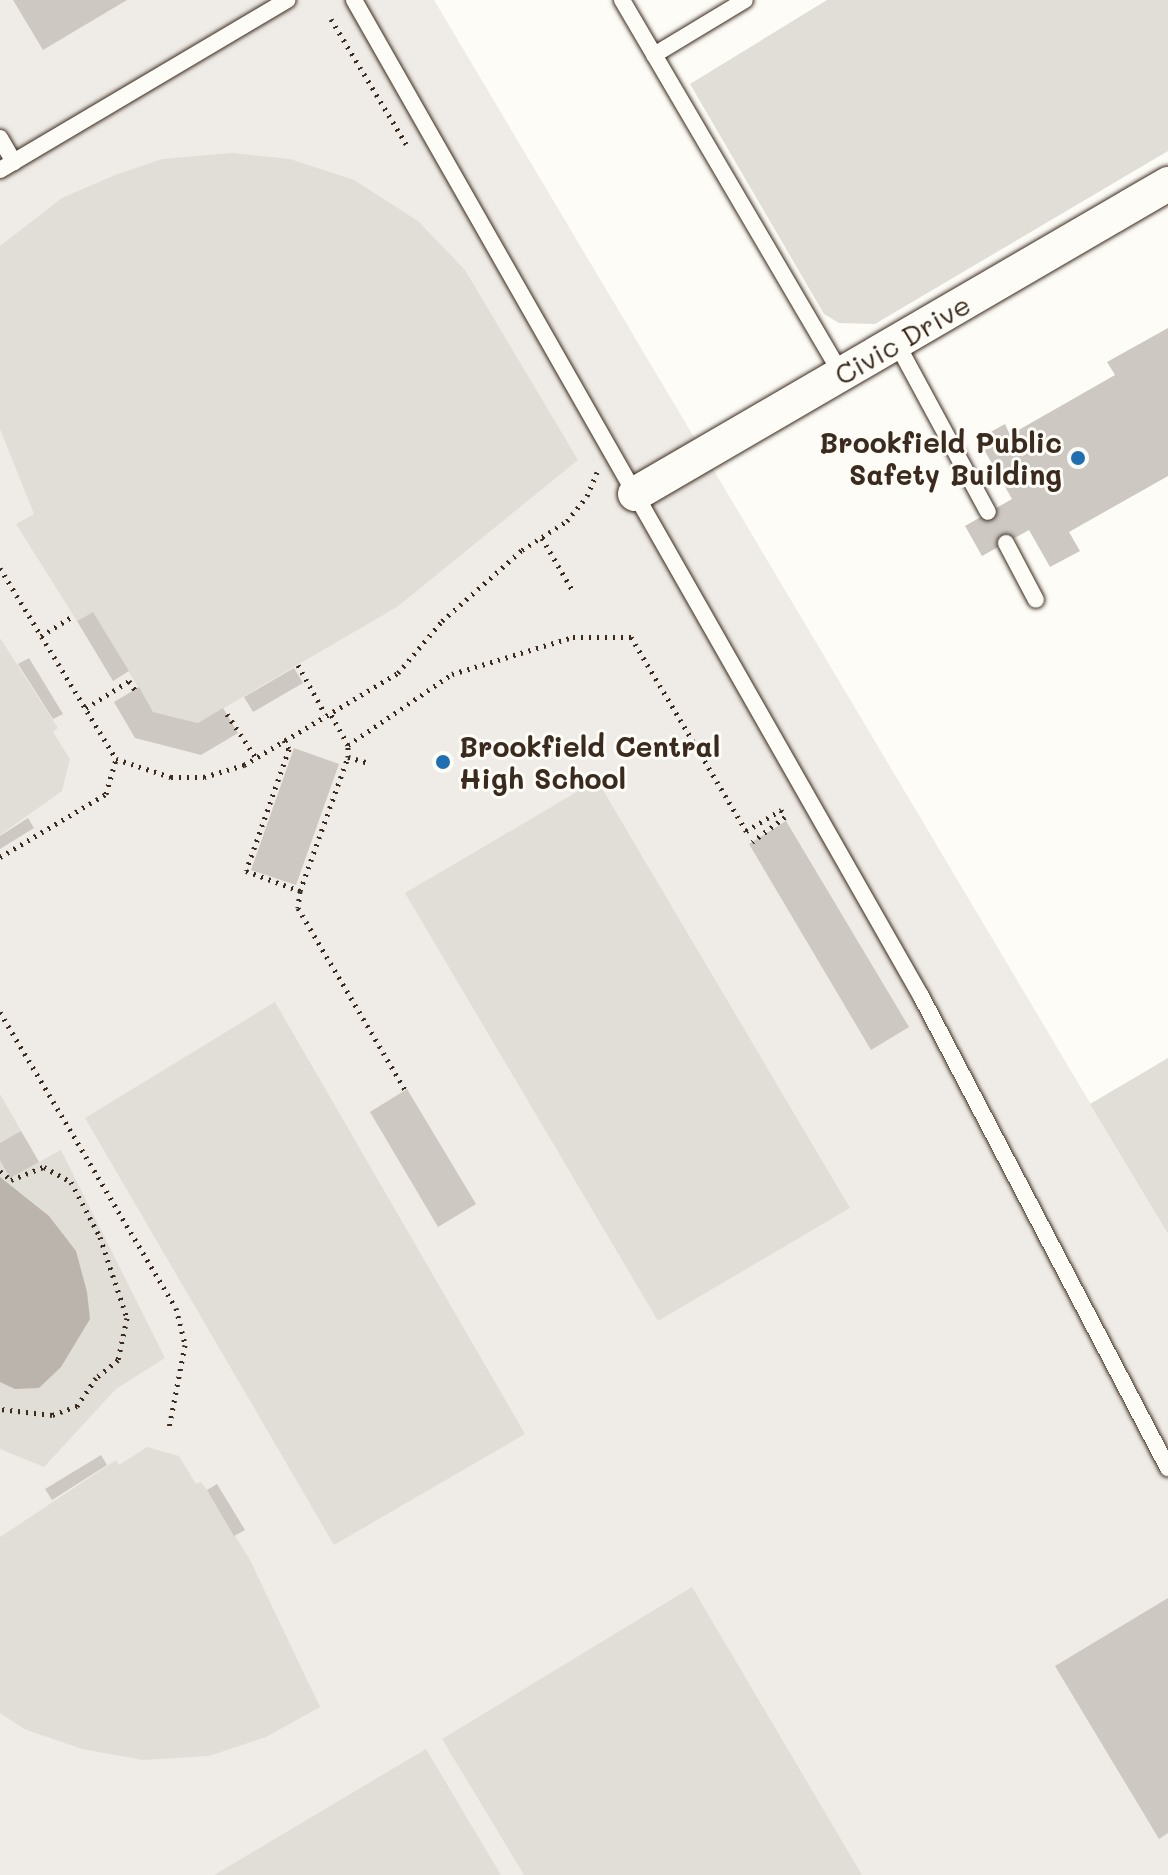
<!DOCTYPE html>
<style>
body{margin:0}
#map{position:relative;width:1168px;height:1875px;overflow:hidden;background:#fdfcf7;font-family:Mali,sans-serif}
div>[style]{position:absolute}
.built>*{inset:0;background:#efece7}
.green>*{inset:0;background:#e1ded7}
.water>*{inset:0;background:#bbb4ad}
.building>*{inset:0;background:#cdc8c2}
.path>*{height:5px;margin-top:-2.5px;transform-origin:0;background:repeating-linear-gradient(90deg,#3b2a1e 0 2px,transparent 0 8px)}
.roads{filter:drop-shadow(0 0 2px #3b2a1e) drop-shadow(0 0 2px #3b2a1e)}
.service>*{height:16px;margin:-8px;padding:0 8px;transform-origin:8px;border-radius:8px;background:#fdfcf7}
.minor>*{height:34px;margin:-17px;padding:0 17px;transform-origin:17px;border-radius:17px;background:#fdfcf7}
.dots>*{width:22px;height:22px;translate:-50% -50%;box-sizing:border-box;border:4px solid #fdfcf7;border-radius:50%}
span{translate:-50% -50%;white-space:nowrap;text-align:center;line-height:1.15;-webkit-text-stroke:6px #fdfcf7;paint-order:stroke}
.street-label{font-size:28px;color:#3b2a1e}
.poi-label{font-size:28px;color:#3b2a1e;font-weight:700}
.right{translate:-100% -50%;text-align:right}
.left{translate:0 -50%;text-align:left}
</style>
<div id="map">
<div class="built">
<i style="clip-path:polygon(0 0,434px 0,1168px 1234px,1168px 1875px,0 1875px)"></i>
</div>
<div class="green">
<i style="clip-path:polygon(827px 0,1168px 0,1168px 151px,875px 324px,839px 323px,824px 314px,690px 84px)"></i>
<i style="clip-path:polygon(232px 153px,290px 159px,354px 180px,418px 221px,465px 270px,578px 460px,397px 607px,198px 723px,153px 712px,93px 612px,77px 621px,16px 524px,34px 514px,0 429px,0 246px,62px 198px,115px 175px,162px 159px)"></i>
<i style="clip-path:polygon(0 638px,58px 728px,53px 732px,70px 759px,62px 791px,0 835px)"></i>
<i style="clip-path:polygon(597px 780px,850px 1208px,658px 1321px,405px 893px)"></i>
<i style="clip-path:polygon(275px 1002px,525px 1434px,334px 1545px,85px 1118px)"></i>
<i style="clip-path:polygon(1168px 1058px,1168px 1234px,1090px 1104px)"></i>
<i style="clip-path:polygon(0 1094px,39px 1162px,61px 1150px,165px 1358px,116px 1389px,44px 1467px,0 1449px)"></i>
<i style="clip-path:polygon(147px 1447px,179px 1456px,196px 1484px,201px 1482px,207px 1490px,250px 1560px,320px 1707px,266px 1737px,209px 1756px,143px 1760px,82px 1749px,24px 1729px,0 1713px,0 1537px,116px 1460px,119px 1465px)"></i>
<i style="clip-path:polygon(692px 1587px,862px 1875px,524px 1875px,442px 1739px)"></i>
<i style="clip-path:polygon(426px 1749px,501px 1875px,214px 1875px)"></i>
</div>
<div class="water">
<i style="clip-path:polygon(0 1177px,49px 1216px,76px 1251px,87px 1292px,90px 1319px,61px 1367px,39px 1388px,15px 1389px,0 1382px)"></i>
</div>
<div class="building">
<i style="clip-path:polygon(13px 0,127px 0,43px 50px)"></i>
<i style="clip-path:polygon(1168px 328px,1168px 476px,1069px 532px,1080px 551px,1050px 567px,1029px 530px,982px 556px,965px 526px,1012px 499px,978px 439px,1005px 424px,1010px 435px,1115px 375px,1107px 362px)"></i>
<i style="clip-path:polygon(93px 612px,129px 671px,113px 681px,77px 621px)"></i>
<i style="clip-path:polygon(29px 658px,63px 714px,53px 719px,18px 664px)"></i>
<i style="clip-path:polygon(294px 668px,303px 683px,253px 712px,244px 697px)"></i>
<i style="clip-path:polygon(139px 687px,153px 712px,198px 723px,223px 708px,238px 733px,201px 755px,135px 738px,114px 702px)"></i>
<i style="clip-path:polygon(294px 748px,339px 764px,296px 885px,251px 870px)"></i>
<i style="clip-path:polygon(28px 818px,34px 828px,0 849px,0 836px)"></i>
<i style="clip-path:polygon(786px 821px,909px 1027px,871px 1050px,749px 844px)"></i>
<i style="clip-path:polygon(407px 1089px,476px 1204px,438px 1227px,370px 1112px)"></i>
<i style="clip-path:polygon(21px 1131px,39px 1162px,10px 1178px,0 1160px,0 1143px)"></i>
<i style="clip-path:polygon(101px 1455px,107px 1465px,52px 1500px,45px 1489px)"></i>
<i style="clip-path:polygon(217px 1484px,245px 1530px,234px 1536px,207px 1490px)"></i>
<i style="clip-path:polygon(1168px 1598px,1168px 1833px,1159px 1839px,1055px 1666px)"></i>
</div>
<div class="path">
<i style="left:331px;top:19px;width:146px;rotate:59deg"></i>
<i style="left:542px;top:538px;width:61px;rotate:59.7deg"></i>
<i style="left:0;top:568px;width:223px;rotate:58.7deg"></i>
<i style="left:116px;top:759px;width:58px;rotate:18.1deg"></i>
<i style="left:171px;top:777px;width:33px"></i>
<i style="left:204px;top:777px;width:42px;rotate:-16.7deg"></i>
<i style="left:244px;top:765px;width:179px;rotate:-30.9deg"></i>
<i style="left:398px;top:673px;width:68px;rotate:-49.8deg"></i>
<i style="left:442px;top:621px;width:107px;rotate:-41.6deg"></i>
<i style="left:522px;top:550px;width:54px;rotate:-32.8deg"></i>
<i style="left:567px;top:521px;width:32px;rotate:-51deg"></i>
<i style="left:587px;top:496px;width:26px;rotate:-67deg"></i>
<i style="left:41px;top:636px;width:38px;rotate:-32deg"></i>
<i style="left:298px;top:665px;width:56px;rotate:61.1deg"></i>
<i style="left:86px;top:708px;width:51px;rotate:-32.1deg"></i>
<i style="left:129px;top:681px;width:11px;rotate:56deg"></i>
<i style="left:227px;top:714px;width:53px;rotate:56.6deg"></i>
<i style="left:284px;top:740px;width:10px;rotate:61deg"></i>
<i style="left:289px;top:749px;width:129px;rotate:109.4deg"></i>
<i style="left:246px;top:871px;width:58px;rotate:20.3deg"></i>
<i style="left:300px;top:891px;width:142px;rotate:-70.3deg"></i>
<i style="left:348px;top:757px;width:12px;rotate:-90deg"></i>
<i style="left:348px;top:745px;width:38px;rotate:-119deg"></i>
<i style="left:348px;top:745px;width:126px;rotate:-34.3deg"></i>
<i style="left:452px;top:674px;width:127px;rotate:-17deg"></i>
<i style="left:573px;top:637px;width:58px"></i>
<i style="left:631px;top:637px;width:226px;rotate:59.3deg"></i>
<i style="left:746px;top:831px;width:41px;rotate:-31deg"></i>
<i style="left:781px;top:810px;width:8px;rotate:60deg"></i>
<i style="left:785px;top:817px;width:41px;rotate:142.9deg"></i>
<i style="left:348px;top:757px;width:19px;rotate:16deg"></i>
<i style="left:0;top:857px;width:123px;rotate:-30.7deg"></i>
<i style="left:106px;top:794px;width:36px;rotate:-74deg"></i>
<i style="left:300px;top:891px;width:17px;rotate:97deg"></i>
<i style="left:298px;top:908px;width:211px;rotate:59.5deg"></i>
<i style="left:0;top:1012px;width:344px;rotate:59.3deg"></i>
<i style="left:176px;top:1308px;width:38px;rotate:76deg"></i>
<i style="left:185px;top:1345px;width:85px;rotate:100.9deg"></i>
<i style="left:0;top:1171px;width:14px;rotate:39deg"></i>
<i style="left:11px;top:1180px;width:35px;rotate:-22deg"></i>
<i style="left:44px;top:1167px;width:31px;rotate:29deg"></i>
<i style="left:71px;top:1182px;width:62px;rotate:62.2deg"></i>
<i style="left:100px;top:1237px;width:85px;rotate:71.6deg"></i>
<i style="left:127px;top:1318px;width:43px;rotate:102.1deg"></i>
<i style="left:118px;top:1360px;width:28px;rotate:141deg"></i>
<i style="left:96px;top:1378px;width:34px;rotate:124deg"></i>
<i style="left:77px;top:1406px;width:27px;rotate:160deg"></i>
<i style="left:52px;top:1415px;width:52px;rotate:-173.4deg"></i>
</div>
<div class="roads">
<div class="service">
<i style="left:354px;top:0;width:1146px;rotate:60.35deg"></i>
<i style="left:921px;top:996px;width:533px;rotate:62.38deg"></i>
<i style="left:622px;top:0;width:433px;rotate:59.6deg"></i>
<i style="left:654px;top:55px;width:106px;rotate:-31.1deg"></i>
<i style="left:0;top:138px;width:28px;rotate:60deg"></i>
<i style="left:0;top:170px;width:334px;rotate:-30.6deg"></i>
<i style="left:896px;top:342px;width:193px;rotate:61.6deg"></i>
<i style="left:1006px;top:543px;width:64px;rotate:62.2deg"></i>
</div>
<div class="minor">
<i style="left:635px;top:494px;width:617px;rotate:-30.18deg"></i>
</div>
</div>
<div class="dots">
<i style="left:1078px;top:458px;background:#1f6fb2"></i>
<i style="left:443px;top:762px;background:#1f6fb2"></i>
</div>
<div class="street-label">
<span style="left:902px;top:339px;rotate:-30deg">Civic Drive</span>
</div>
<div class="poi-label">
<span class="right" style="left:1062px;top:458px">Brookfield Public<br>Safety Building</span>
<span class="left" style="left:459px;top:762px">Brookfield Central<br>High School</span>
</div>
</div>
